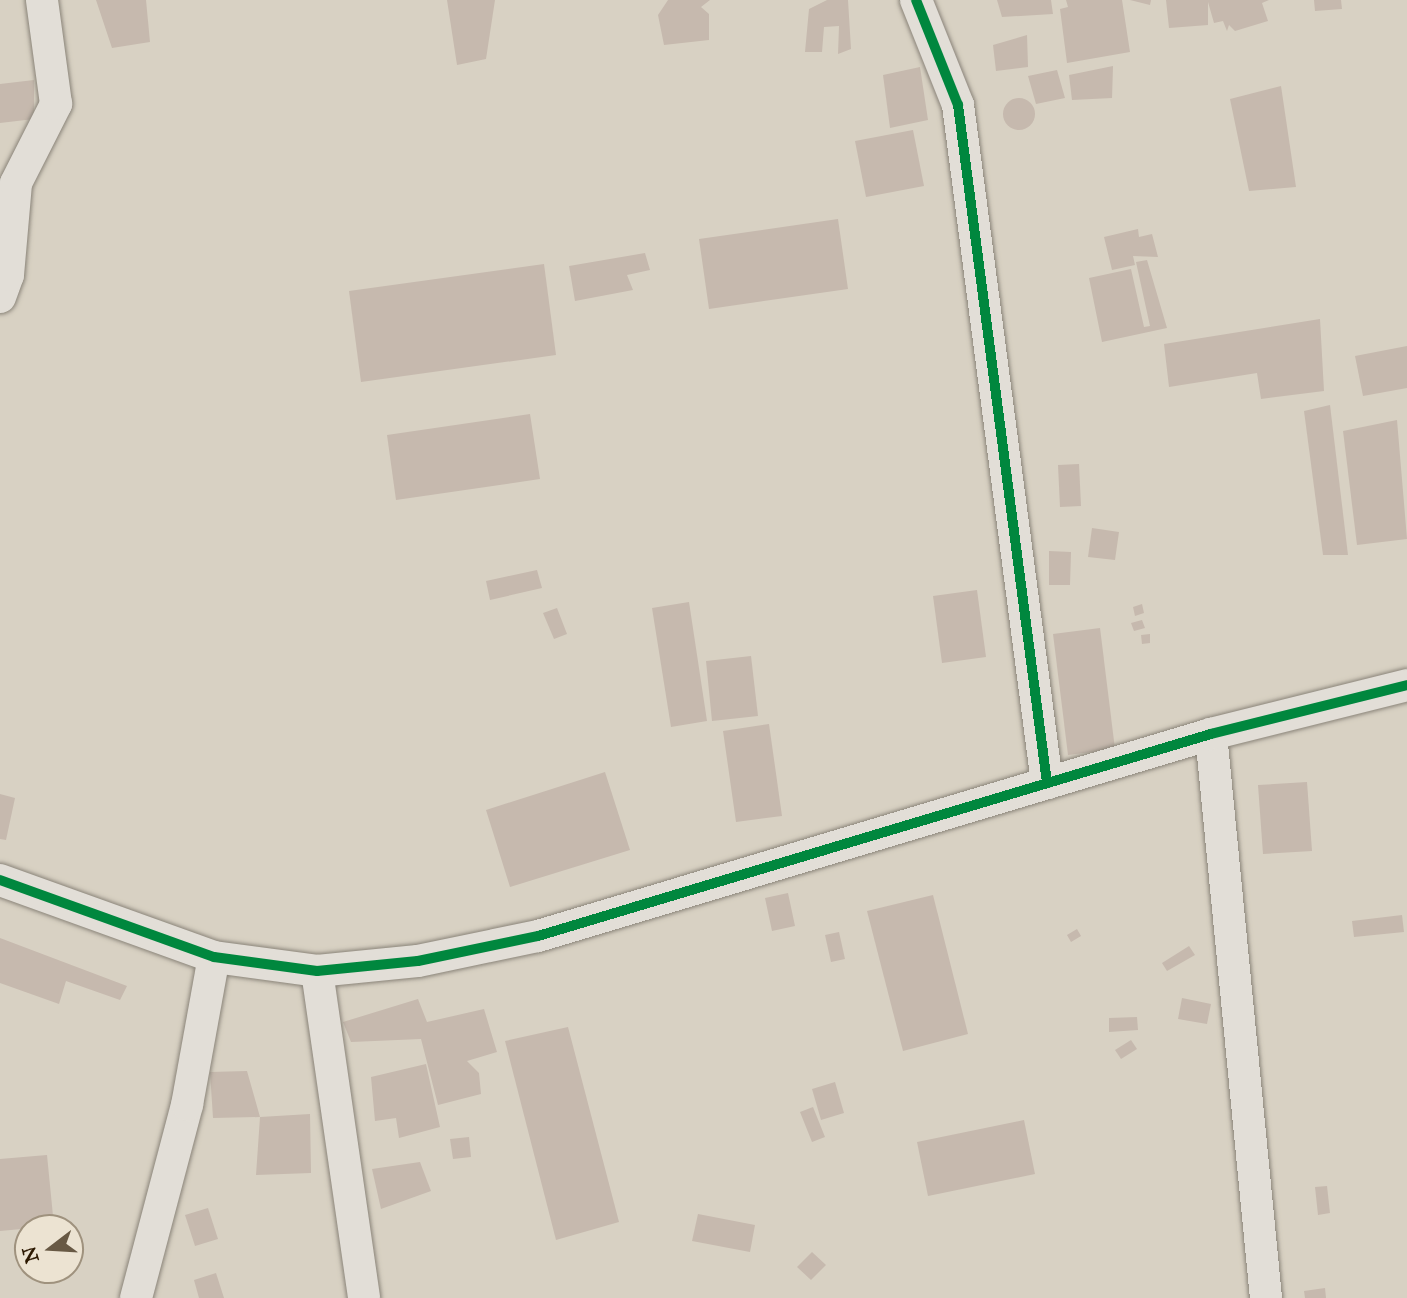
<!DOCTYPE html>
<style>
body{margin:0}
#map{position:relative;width:1407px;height:1298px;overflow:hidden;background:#d8d1c3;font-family:"IM FELL Great Primer",serif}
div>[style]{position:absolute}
.building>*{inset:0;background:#c6b9ae}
.round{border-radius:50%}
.roads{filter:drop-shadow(0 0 2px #8a8479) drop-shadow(0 0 2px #8a8479)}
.minor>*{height:32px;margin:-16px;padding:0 16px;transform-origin:16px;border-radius:16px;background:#e2ded7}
.cycleway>*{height:10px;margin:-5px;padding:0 5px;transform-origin:5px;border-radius:5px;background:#00873e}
span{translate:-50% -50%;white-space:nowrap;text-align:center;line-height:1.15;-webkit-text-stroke:5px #ece3d2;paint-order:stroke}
.north{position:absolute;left:14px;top:1214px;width:70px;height:70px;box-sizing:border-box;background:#ece3d2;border:2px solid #9f927e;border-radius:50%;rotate:253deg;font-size:19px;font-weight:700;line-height:28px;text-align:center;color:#2c1800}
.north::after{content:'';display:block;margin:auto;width:24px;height:32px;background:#685944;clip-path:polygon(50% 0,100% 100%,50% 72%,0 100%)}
</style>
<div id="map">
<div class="building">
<i style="clip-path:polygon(96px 0,146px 0,150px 42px,112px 48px)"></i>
<i style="clip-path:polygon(447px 0,495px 0,486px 59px,457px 65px)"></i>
<i style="clip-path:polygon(668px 0,710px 0,701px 7px,709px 14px,709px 40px,664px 45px,658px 15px)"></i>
<i style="clip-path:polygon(827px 0,848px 0,851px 49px,838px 54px,839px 26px,824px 27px,822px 52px,805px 52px,809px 9px)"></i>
<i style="clip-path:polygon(997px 0,1051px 0,1053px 14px,1002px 17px)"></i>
<i style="clip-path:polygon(1066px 0,1122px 0,1130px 52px,1067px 63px,1060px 9px,1068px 7px)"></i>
<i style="clip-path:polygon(1130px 0,1151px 0,1150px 5px)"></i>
<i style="clip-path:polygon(1166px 0,1269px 0,1262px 3px,1268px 21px,1235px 31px,1229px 25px,1227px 31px,1223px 21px,1214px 23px,1208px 2px,1208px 25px,1169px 28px)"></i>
<i style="clip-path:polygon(1314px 0,1341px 0,1342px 9px,1315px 11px)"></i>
<i style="clip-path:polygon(1027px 35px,1028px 67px,996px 71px,993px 45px)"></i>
<i style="clip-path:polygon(1113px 66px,1112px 98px,1072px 100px,1069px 75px)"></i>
<i style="clip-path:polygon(920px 67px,928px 120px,890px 128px,883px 75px)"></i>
<i style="clip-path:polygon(1057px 70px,1065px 98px,1036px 104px,1028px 76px)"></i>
<i style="clip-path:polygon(34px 80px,34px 119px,0 123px,0 84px)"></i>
<i style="clip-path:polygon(1281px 86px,1296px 187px,1249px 191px,1230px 99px)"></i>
<i class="round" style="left:1003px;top:98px;width:32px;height:32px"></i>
<i style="clip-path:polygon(913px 130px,924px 186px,866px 197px,855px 141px)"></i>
<i style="clip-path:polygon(838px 219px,848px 289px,709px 309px,699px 239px)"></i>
<i style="clip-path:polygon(1138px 229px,1139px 237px,1152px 234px,1158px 257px,1133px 256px,1135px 265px,1112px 270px,1104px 237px)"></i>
<i style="clip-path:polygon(645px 253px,650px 270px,627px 275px,633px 290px,575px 301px,569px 266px)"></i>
<i style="clip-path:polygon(1147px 260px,1167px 328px,1102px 342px,1089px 278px,1131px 269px,1144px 327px,1150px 326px,1136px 262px)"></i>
<i style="clip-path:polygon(544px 264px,556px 355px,361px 382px,349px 291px)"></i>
<i style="clip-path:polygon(1320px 319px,1324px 391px,1261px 399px,1257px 373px,1169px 387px,1164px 344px)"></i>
<i style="clip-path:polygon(1407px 346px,1407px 388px,1363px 396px,1355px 356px)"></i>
<i style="clip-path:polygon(1330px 405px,1348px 555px,1323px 555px,1304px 411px)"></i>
<i style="clip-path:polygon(530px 414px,540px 479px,396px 500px,387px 435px)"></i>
<i style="clip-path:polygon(1397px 420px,1407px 539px,1357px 545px,1343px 431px)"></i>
<i style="clip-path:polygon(1079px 464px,1081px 506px,1060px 507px,1058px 465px)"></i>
<i style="clip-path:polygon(1092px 528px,1119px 532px,1115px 560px,1088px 557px)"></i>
<i style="clip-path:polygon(1049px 551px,1071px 552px,1070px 585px,1049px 585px)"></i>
<i style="clip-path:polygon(537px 570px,542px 588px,490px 600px,486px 581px)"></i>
<i style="clip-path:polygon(977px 590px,986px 657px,942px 663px,933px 596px)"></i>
<i style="clip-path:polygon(689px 602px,707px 721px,671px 727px,652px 608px)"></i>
<i style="clip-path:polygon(1142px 604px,1144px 613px,1135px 616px,1133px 607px)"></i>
<i style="clip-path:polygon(557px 608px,567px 634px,554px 639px,543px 613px)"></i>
<i style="clip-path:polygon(1142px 620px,1145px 628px,1134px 631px,1131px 623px)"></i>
<i style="clip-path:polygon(1100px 628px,1115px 749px,1068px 755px,1053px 634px)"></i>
<i style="clip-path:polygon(1150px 634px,1150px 643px,1142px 644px,1141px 635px)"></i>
<i style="clip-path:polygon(751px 656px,758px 716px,712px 721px,706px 661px)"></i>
<i style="clip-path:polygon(769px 724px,782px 816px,736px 822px,723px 731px)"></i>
<i style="clip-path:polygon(605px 772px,630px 850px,510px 887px,486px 810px)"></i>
<i style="clip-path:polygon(1307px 782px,1312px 851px,1263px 854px,1258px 785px)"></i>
<i style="clip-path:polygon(0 794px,15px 798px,6px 840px,0 839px)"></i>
<i style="clip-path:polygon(788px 893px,795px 926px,772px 931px,765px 898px)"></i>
<i style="clip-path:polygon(933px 895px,968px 1034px,903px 1051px,867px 911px)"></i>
<i style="clip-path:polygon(1402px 915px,1404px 932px,1354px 937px,1352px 921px)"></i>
<i style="clip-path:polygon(1077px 929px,1081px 936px,1071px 942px,1067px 935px)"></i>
<i style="clip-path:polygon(839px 932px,845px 959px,831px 962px,825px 935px)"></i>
<i style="clip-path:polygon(0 938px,127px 986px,120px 1000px,66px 981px,59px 1004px,0 983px)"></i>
<i style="clip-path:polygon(1189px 946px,1195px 955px,1167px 971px,1162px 963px)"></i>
<i style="clip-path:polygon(1182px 998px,1211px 1004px,1207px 1024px,1178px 1019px)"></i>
<i style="clip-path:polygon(418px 999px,427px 1022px,484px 1009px,497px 1052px,467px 1061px,479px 1073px,481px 1094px,438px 1105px,421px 1039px,351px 1042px,343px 1022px)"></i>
<i style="clip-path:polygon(1137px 1017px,1138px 1030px,1109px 1032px,1109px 1018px)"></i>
<i style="clip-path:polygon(568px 1027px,619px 1222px,556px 1240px,505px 1041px)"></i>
<i style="clip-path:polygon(1131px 1040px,1137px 1049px,1121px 1059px,1115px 1050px)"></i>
<i style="clip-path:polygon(426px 1064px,440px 1127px,399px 1138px,396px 1118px,375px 1121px,371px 1077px)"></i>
<i style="clip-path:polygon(247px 1071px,260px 1117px,310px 1114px,311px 1173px,256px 1175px,260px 1117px,213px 1118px,210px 1072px)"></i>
<i style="clip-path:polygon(835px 1082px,844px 1113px,821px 1120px,812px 1089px)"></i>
<i style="clip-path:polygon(813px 1107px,825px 1137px,812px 1142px,800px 1112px)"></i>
<i style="clip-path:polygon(1024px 1120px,1035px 1174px,928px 1196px,917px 1142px)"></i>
<i style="clip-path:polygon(469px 1137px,471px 1157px,453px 1159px,450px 1139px)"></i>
<i style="clip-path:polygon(47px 1155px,54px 1226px,0 1231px,0 1159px)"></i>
<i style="clip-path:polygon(420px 1162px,431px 1191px,381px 1209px,372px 1169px)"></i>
<i style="clip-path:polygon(1327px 1186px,1330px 1213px,1318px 1215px,1315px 1187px)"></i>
<i style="clip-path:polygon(208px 1208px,218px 1239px,195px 1246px,185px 1215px)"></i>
<i style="clip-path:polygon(698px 1214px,755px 1225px,750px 1252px,692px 1241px)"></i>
<i style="clip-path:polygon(812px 1252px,826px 1265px,811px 1280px,797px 1267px)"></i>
<i style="clip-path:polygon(216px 1273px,224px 1298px,199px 1298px,194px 1280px)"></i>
<i style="clip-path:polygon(1325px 1288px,1326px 1298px,1305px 1298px,1304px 1291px)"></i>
</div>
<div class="roads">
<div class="minor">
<i style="left:916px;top:0;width:113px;rotate:68.2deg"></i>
<i style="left:958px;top:105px;width:684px;rotate:82.52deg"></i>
<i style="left:0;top:297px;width:23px;rotate:-70deg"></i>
<i style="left:8px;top:275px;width:92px;rotate:-85deg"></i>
<i style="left:16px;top:183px;width:89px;rotate:-63.1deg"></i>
<i style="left:56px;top:104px;width:105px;rotate:-97.7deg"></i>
<i style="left:1211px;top:734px;width:567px;rotate:84.43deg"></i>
<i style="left:0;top:880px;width:227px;rotate:19.8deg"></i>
<i style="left:214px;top:957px;width:104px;rotate:7.7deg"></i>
<i style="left:317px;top:971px;width:101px;rotate:-5.7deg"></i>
<i style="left:418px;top:961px;width:123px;rotate:-11.8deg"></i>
<i style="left:538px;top:936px;width:703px;rotate:-16.71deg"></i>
<i style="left:1211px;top:734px;width:202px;rotate:-14deg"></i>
<i style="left:317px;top:971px;width:330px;rotate:81.8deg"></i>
<i style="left:136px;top:1298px;width:200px;rotate:-75.2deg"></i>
<i style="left:187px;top:1105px;width:150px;rotate:-79.7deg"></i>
</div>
</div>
<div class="cycleway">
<i style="left:916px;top:0;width:113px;rotate:68.2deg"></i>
<i style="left:958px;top:105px;width:684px;rotate:82.52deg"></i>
<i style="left:0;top:880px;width:227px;rotate:19.8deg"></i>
<i style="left:214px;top:957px;width:104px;rotate:7.7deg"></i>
<i style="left:317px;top:971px;width:101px;rotate:-5.7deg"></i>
<i style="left:418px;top:961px;width:123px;rotate:-11.8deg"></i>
<i style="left:538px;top:936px;width:703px;rotate:-16.71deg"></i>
<i style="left:1211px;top:734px;width:202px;rotate:-14deg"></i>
</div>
<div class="north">N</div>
</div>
